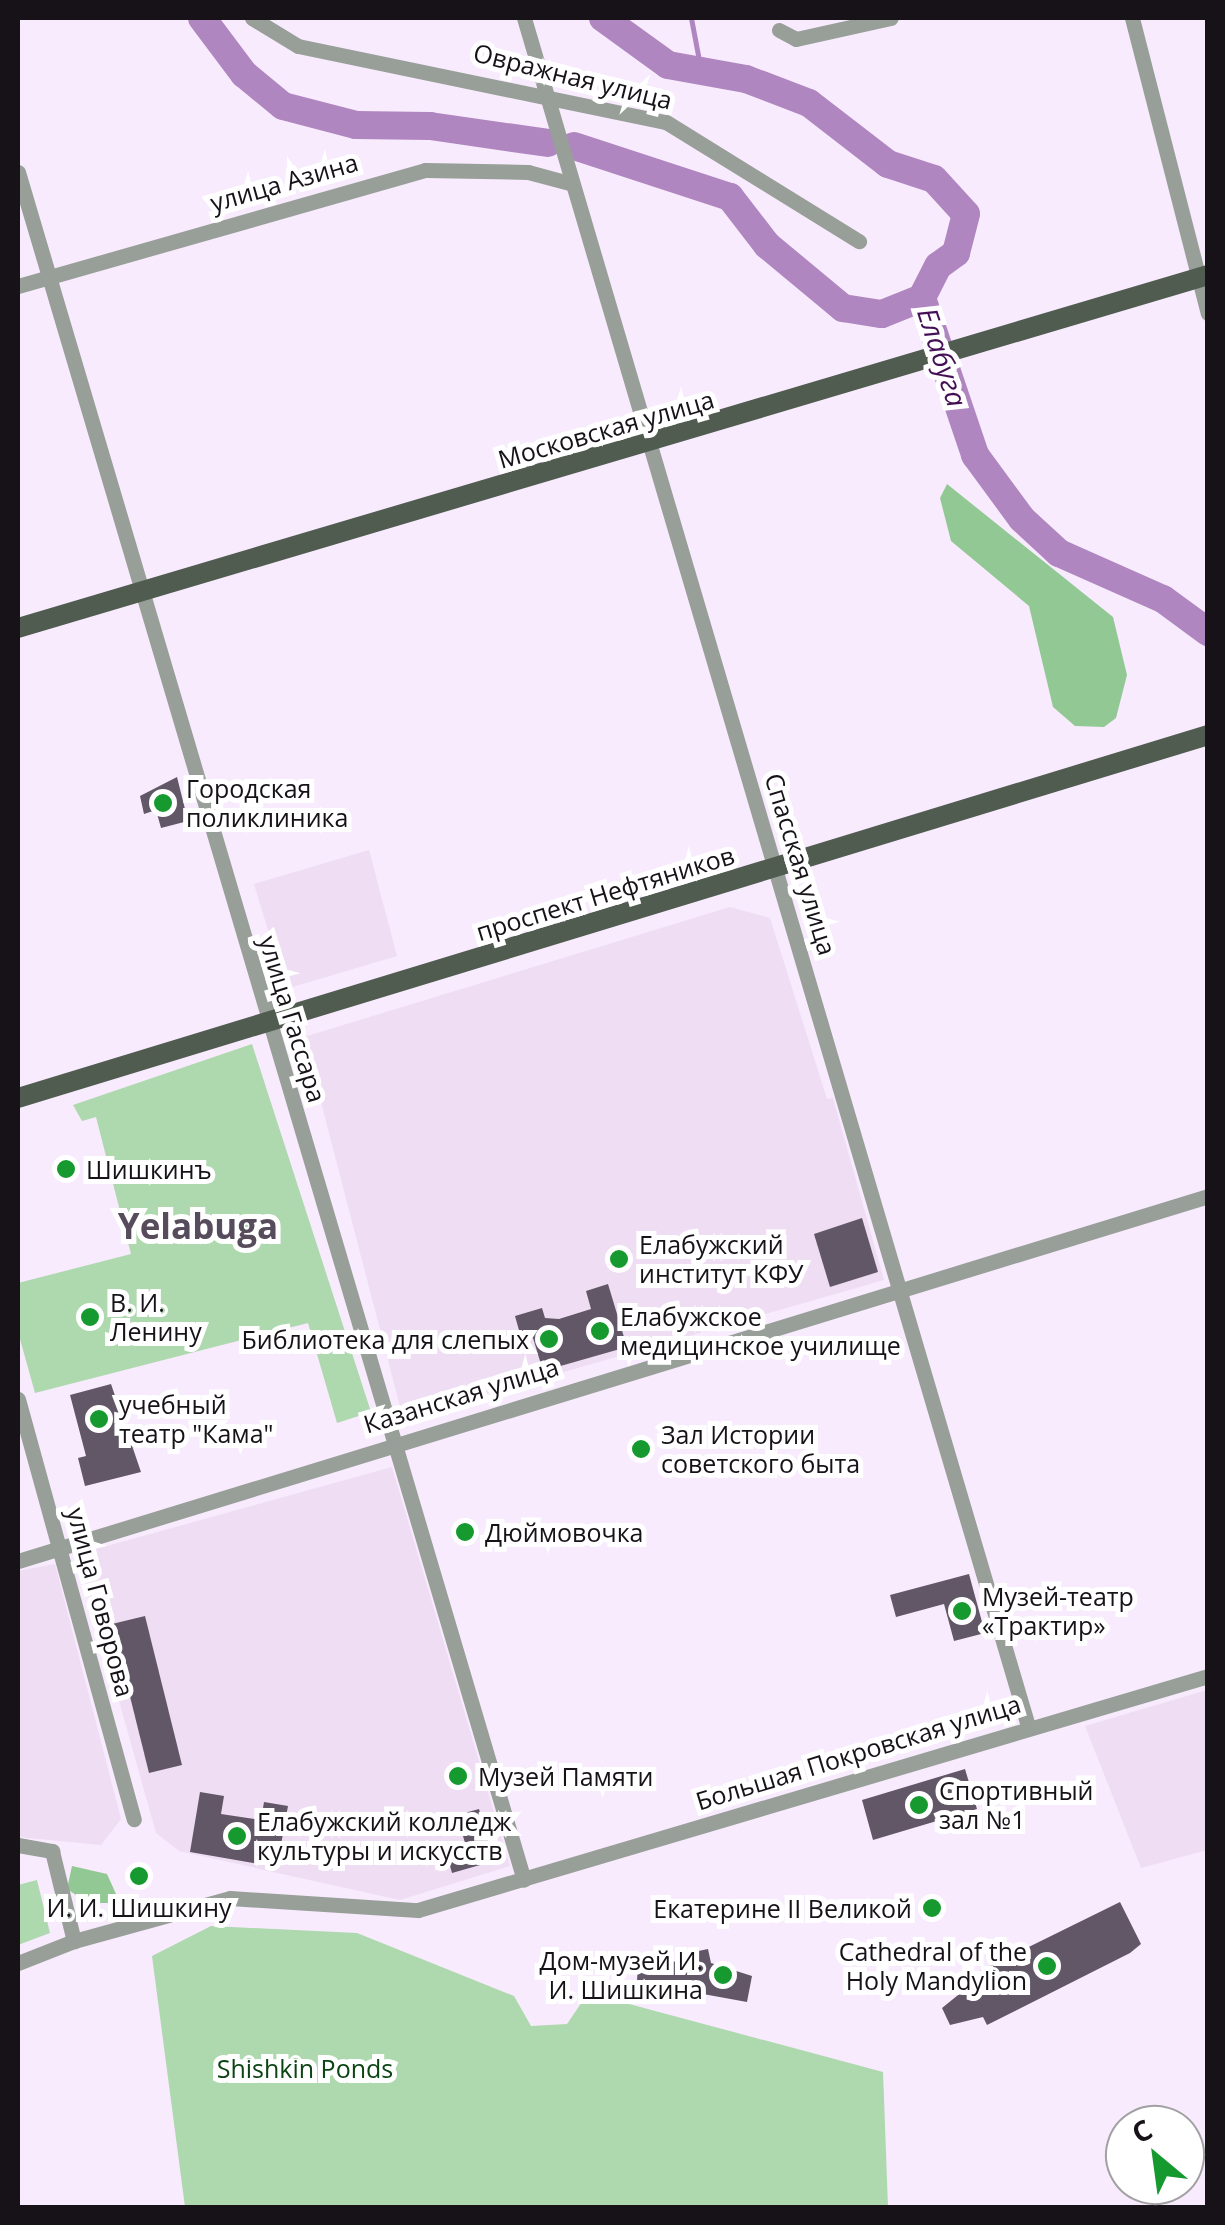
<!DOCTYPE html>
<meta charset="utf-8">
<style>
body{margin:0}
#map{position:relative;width:1225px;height:2225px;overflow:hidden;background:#f8ebfd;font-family:"Open Sans",sans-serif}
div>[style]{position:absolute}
.built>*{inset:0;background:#efddf4}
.green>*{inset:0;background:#aed8ae}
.forest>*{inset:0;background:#92c893}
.stream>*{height:5px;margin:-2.5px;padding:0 2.5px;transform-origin:2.5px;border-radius:2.5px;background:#af86bf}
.river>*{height:28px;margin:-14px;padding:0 14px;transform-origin:14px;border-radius:14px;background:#af86bf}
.building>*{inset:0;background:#625767}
.minor>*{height:15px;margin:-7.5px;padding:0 7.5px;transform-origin:7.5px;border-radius:7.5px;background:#989f98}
.major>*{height:20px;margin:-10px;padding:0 10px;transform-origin:10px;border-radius:10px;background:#515c51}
.dots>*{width:28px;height:28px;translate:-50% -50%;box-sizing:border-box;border:5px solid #fff;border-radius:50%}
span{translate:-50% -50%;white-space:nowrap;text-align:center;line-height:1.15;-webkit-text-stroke:10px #fff;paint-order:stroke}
.street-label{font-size:25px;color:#161218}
.poi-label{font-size:25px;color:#161218}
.left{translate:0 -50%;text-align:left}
.right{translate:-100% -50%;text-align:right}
.park-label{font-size:25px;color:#0b4513}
.water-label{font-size:28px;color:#441055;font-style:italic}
.district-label{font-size:35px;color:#574c5b;font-weight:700}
.frame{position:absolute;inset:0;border:20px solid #161218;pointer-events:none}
.north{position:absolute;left:1105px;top:2105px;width:100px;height:100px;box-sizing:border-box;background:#fff;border:2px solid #a2a0a3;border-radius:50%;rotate:331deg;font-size:28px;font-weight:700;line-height:40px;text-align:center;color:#161218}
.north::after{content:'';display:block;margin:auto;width:35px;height:45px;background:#16992e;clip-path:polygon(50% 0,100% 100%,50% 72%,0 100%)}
</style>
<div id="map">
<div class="built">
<i style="clip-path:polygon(369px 850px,397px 956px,286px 989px,254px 884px)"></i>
<i style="clip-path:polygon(730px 907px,770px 918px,827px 1099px,833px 1098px,884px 1280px,403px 1418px,304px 1037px)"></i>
<i style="clip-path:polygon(392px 1467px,510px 1866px,400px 1900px,179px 1851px,156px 1833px,78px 1554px)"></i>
<i style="clip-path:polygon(55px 1564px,121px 1819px,101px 1845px,18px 1837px,18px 1571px)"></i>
<i style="clip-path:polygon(1207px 1690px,1207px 1850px,1141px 1868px,1085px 1726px)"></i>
</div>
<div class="green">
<i style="clip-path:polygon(252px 1044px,371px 1412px,337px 1423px,308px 1323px,35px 1393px,18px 1332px,18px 1283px,131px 1254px,96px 1117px,82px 1121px,73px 1105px)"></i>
<i style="clip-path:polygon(37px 1880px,50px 1933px,18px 1945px,18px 1885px)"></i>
<i style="clip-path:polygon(211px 1926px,357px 1933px,514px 1996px,531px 2026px,567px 2024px,588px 1993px,883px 2072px,888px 2207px,185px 2207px,152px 1956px)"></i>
</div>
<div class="forest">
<i style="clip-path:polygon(947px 484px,1113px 617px,1127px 675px,1116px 718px,1104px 727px,1075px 726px,1053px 707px,1029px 606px,951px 541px,940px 498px)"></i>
<i style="clip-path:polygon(72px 1866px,107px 1874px,116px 1894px,111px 1903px,88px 1903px,67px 1889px)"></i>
</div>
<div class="stream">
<i style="left:691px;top:18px;width:54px;rotate:79.3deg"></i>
</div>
<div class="river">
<i style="left:202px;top:18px;width:70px;rotate:53.1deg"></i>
<i style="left:244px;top:74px;width:50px;rotate:39.4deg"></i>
<i style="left:283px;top:106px;width:75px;rotate:14.6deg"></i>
<i style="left:356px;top:125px;width:74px;rotate:0.8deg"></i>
<i style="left:430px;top:126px;width:119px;rotate:8.2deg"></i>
<i style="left:603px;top:18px;width:80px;rotate:35.9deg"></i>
<i style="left:668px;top:65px;width:79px;rotate:10.2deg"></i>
<i style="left:746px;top:79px;width:67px;rotate:20.9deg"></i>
<i style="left:809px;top:103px;width:100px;rotate:37.7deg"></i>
<i style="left:888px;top:164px;width:48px;rotate:18.1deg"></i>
<i style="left:934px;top:179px;width:47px;rotate:47.6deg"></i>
<i style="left:966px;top:214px;width:40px;rotate:104.4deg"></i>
<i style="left:956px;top:253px;width:22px;rotate:144deg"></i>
<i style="left:938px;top:266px;width:36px;rotate:117deg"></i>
<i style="left:922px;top:298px;width:166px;rotate:71.3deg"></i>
<i style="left:975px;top:455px;width:79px;rotate:53.7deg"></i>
<i style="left:1022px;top:519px;width:50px;rotate:42.6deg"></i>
<i style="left:1059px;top:553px;width:114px;rotate:23.9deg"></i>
<i style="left:1163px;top:599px;width:56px;rotate:36.3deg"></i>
<i style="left:574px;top:146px;width:164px;rotate:18.1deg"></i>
<i style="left:730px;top:197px;width:61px;rotate:52.4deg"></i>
<i style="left:767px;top:245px;width:99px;rotate:39.7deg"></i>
<i style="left:843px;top:308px;width:39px;rotate:9deg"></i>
<i style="left:882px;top:314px;width:43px;rotate:-21.8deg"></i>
</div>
<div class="building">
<i style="clip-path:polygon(177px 777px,188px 821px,161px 828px,156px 810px,144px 814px,140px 796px)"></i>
<i style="clip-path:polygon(862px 1218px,878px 1272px,830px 1287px,814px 1234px)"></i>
<i style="clip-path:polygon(608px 1284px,627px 1347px,543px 1371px,533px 1338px,522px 1341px,515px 1316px,542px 1308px,545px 1318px,559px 1319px,591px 1309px,586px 1291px)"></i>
<i style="clip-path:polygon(111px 1384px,141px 1472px,85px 1486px,78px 1458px,86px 1456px,70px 1395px)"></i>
<i style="clip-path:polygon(969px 1574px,985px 1633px,954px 1641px,944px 1604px,896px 1617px,890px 1595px)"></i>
<i style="clip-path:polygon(145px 1616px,182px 1765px,149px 1773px,112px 1624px)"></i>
<i style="clip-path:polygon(965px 1769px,977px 1809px,873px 1840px,862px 1800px)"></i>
<i style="clip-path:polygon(200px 1792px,224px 1796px,221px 1814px,261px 1820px,264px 1802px,288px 1806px,277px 1867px,190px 1852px)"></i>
<i style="clip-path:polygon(479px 1809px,494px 1861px,452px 1873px,445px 1848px,465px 1843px,457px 1815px)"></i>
<i style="clip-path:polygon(1120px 1902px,1141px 1944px,1130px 1953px,987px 2025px,983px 2017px,950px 2025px,942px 2008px,968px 1987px,964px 1979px)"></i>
<i style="clip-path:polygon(708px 1949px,711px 1963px,752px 1976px,747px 2002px,637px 1982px,638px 1959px,681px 1962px,684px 1954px)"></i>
</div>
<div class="minor">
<i style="left:252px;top:18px;width:54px;rotate:31.3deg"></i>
<i style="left:298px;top:46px;width:376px;rotate:11.7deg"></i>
<i style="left:666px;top:122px;width:227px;rotate:31.7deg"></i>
<i style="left:524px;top:18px;width:1781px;rotate:73.56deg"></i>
<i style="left:1132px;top:18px;width:305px;rotate:75.6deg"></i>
<i style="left:779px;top:30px;width:19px;rotate:28deg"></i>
<i style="left:796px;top:39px;width:97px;rotate:-12.5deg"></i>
<i style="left:18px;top:172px;width:1781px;rotate:73.5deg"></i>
<i style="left:18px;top:286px;width:423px;rotate:-15.9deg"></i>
<i style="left:425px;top:170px;width:103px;rotate:1.1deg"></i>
<i style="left:528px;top:172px;width:42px;rotate:15deg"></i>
<i style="left:18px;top:1399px;width:436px;rotate:74.6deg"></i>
<i style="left:18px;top:1561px;width:1245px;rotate:-17.05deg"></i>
<i style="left:18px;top:1845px;width:35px;rotate:10deg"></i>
<i style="left:52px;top:1851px;width:93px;rotate:76.3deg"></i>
<i style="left:74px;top:1941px;width:162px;rotate:-15.4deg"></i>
<i style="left:230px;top:1898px;width:188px;rotate:3.7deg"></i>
<i style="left:418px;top:1910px;width:824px;rotate:-16.5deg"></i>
<i style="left:18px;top:1963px;width:60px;rotate:-21.4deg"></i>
</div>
<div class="major">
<i style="left:18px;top:628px;width:1241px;rotate:-16.52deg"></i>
<i style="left:18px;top:1098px;width:1244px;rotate:-16.96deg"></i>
</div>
<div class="dots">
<i style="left:163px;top:803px;background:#16992e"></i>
<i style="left:66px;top:1169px;background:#16992e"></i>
<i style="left:619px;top:1259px;background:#16992e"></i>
<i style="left:90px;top:1317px;background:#16992e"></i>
<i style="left:600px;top:1331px;background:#16992e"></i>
<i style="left:549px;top:1339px;background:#16992e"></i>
<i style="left:99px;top:1419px;background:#16992e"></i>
<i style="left:641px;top:1449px;background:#16992e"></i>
<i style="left:465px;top:1532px;background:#16992e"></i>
<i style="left:962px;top:1611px;background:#16992e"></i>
<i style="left:458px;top:1776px;background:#16992e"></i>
<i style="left:919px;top:1805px;background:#16992e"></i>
<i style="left:237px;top:1836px;background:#16992e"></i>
<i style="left:139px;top:1876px;background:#16992e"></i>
<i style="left:932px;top:1908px;background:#16992e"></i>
<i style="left:1047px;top:1966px;background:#16992e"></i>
<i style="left:723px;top:1975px;background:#16992e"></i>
</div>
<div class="street-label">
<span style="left:573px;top:76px;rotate:14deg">Овражная улица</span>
<span style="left:284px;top:182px;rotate:-16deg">улица Азина</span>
<span style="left:606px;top:429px;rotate:-16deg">Московская улица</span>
<span style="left:801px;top:864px;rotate:73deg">Спасская улица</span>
<span style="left:605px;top:893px;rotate:-17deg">проспект Нефтяников</span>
<span style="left:293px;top:1019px;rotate:73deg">улица Гассара</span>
<span style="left:461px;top:1395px;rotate:-17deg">Казанская улица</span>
<span style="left:101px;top:1602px;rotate:75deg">улица Говорова</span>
<span style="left:858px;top:1752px;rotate:-17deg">Большая Покровская улица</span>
</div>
<div class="poi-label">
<span class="left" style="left:186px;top:803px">Городская<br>поликлиника</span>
<span class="left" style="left:86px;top:1169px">Шишкинъ</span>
<span class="left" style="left:639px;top:1259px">Елабужский<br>институт КФУ</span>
<span class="left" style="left:110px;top:1317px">В. И.<br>Ленину</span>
<span class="left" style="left:620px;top:1331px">Елабужское<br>медицинское училище</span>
<span class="right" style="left:529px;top:1339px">Библиотека для слепых</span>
<span class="left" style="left:119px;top:1419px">учебный<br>театр "Кама"</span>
<span class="left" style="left:661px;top:1449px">Зал Истории<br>советского быта</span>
<span class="left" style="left:485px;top:1532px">Дюймовочка</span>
<span class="left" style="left:982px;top:1611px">Музей-театр<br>«Трактир»</span>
<span class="left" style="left:478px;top:1776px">Музей Памяти</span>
<span class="left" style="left:939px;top:1805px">Спортивный<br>зал №1</span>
<span class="left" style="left:257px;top:1836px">Елабужский колледж<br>культуры и искусств</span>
<span style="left:139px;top:1907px">И. И. Шишкину</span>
<span class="right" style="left:912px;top:1908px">Екатерине II Великой</span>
<span class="right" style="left:1027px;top:1966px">Cathedral of the<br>Holy Mandylion</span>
<span class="right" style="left:703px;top:1975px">Дом-музей И.<br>И. Шишкина</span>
</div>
<div class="park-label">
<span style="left:305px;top:2068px">Shishkin Ponds</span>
</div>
<div class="water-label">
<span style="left:943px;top:357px;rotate:72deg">Елабуга</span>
</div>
<div class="district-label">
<span style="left:198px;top:1226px">Yelabuga</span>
</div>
<div class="frame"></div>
<div class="north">С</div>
</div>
